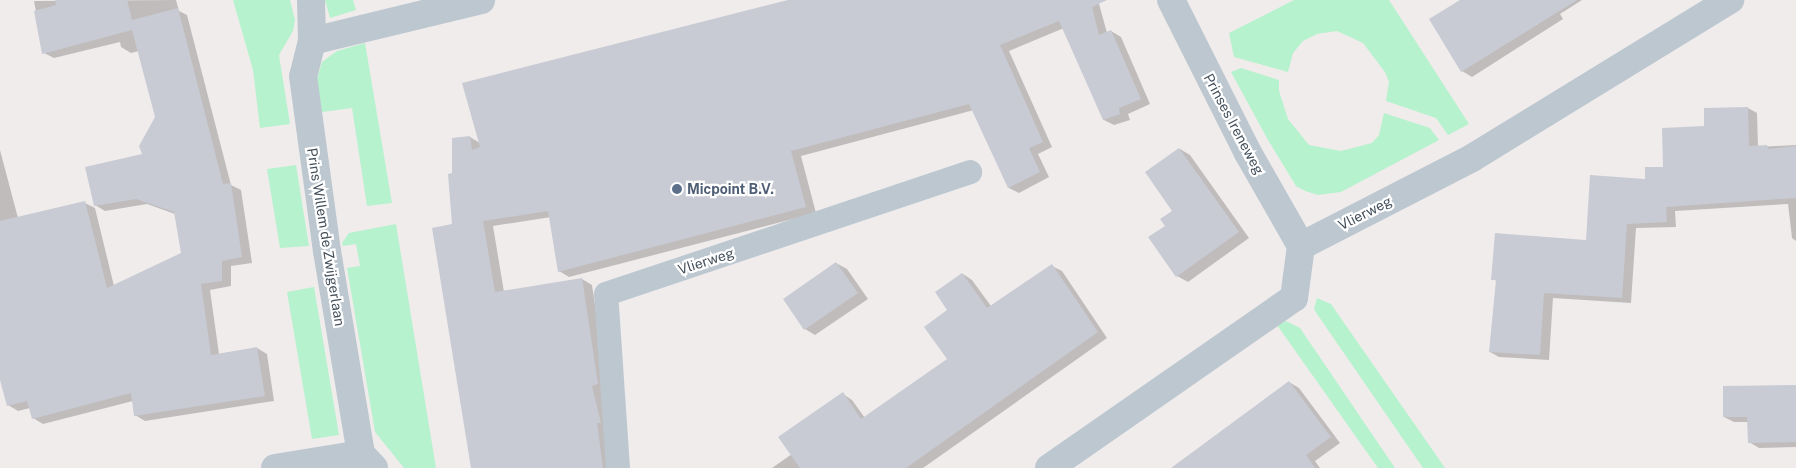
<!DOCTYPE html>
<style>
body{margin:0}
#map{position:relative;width:1796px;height:468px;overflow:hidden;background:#f0ecec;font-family:"Public Sans",sans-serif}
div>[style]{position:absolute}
.green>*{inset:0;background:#b6f2cd}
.shadow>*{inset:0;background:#0003}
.building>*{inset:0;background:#c8cbd3}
.service>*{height:24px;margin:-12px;padding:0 12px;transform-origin:12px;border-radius:12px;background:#bcc7d0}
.minor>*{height:28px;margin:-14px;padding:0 14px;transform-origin:14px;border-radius:14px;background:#bcc7d0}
.tertiary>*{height:28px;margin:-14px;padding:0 14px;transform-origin:14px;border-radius:14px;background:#bcc7d0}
.dots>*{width:14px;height:14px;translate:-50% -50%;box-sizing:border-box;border:2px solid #fff;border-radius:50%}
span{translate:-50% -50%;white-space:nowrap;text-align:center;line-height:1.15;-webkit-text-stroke:4.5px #fff;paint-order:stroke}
.street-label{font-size:14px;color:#44505b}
.service-label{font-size:14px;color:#4e5e75;font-weight:700}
.left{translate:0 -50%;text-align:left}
</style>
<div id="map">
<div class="green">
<i style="clip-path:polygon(233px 0,290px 0,295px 20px,293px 31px,279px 55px,290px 124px,260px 128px,253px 70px)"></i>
<i style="clip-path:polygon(325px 0,353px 0,356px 10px,330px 18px)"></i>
<i style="clip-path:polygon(1294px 0,1389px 0,1469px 124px,1448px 135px,1436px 118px,1386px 101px,1389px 82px,1385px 72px,1363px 43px,1337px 31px,1317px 34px,1303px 41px,1293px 53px,1288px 72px,1234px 57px,1229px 33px)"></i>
<i style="clip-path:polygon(365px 43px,392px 203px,367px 206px,352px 108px,322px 112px,317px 79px,322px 62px,337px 51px)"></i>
<i style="clip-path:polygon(1241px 68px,1279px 80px,1279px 91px,1288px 119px,1309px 145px,1341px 151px,1372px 143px,1379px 135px,1384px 113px,1430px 128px,1439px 140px,1341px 192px,1318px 195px,1305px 191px,1296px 186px,1268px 140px,1231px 72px)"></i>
<i style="clip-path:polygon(296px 165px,309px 246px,280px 248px,267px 169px)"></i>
<i style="clip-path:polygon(396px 224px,436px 468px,404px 468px,375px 432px,347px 268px,360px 266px,356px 244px,343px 246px,342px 243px,349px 233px)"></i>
<i style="clip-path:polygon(314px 287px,339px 435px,312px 439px,287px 292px)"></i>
<i style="clip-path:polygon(1317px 298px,1331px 304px,1445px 468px,1423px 468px,1317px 314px,1314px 309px)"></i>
<i style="clip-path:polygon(1286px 321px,1300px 328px,1395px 468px,1378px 468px,1277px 325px)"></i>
</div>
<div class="shadow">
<i style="clip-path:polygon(176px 0,179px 11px,187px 15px,231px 185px,241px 190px,252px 263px,231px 266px,231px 286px,210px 290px,219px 354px,257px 348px,267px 354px,274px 401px,145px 421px,135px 415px,133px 401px,43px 424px,33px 418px,30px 408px,18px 411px,8px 405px,0 375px,0 150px,18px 218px,85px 203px,95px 208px,114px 286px,182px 254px,175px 214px,147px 204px,105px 211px,95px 205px,143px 155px,156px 117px,139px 51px,131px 53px,121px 47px,120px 42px,54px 58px,44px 53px,34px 1px)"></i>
<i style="clip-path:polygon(792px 0,1098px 0,1107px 33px,1111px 31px,1121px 37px,1150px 104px,1128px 114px,1130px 120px,1114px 125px,1104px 120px,1064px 28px,1009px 51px,1052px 147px,1038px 154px,1049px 177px,1019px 193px,1009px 188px,974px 110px,801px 156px,816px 213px,569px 277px,559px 271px,551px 217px,493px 226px,504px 292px,582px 279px,592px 285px,608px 390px,612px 468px,472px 468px,453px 226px,453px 174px,470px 137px,480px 143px)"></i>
<i style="clip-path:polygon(1461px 0,1582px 0,1560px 14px,1563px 19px,1472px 77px,1462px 71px,1431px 19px)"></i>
<i style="clip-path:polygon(1748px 108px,1757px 113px,1758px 147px,1796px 145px,1796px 241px,1792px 238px,1788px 204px,1675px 211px,1676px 227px,1636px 228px,1631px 303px,1553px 298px,1549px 360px,1499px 357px,1490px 352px,1497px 281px,1492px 279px,1587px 241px,1647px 180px,1665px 168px,1705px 127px)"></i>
<i style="clip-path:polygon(1180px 149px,1190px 155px,1249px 238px,1188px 282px,1177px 276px,1167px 226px,1174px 211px)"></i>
<i style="clip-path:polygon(836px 263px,847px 269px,868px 299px,815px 335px,805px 329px,785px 299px)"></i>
<i style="clip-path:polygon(1052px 266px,1062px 271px,1107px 338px,923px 468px,772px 468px,792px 454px,843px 394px,852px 400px,865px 418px,949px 360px,949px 310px,963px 274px,972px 280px,991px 306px)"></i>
<i style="clip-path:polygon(1289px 382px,1299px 388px,1340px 443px,1315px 461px,1320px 468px,1184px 468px)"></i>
<i style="clip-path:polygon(1796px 386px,1796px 447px,1759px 448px,1749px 442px,1749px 422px,1734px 422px,1724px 417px)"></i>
</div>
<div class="building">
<i style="clip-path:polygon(55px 0,127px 0,132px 20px,178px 8px,223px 184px,231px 183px,242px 257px,222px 261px,222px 281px,201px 284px,211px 355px,257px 347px,265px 396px,134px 416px,131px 393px,32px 419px,27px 401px,7px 406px,0 380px,0 221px,85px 201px,107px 288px,181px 253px,174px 212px,136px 199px,94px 206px,85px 167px,142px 154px,139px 146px,155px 117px,132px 30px,42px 54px,34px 11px,56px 5px)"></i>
<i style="clip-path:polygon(788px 0,1107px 0,1092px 7px,1099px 35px,1111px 30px,1141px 99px,1119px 108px,1120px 114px,1103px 120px,1059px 21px,1000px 45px,1043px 142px,1029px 148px,1040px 172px,1008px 188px,969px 104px,791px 151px,806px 207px,558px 272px,548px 211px,483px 221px,495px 292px,582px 278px,598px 384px,592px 386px,601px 423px,597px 423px,603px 468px,471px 468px,432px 228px,452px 224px,448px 174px,452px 173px,452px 138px,470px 136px,472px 150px,480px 147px,462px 83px)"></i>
<i style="clip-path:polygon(1460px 0,1577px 0,1461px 72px,1429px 19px)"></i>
<i style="clip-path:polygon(1748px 107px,1749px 146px,1767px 145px,1768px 149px,1796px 146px,1796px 198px,1666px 207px,1667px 222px,1627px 224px,1622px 298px,1544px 293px,1540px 355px,1489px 352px,1496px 280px,1491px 280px,1495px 233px,1586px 240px,1590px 175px,1645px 179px,1645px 167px,1663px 167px,1662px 128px,1704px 126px,1704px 108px)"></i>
<i style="clip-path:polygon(1179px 148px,1239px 232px,1176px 277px,1148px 237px,1165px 226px,1160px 219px,1172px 211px,1145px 172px)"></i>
<i style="clip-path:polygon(836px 262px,858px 293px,804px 330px,783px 299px)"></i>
<i style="clip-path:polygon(1052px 264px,1098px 332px,906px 468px,800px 468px,778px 437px,843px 392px,861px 419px,947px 359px,924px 327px,947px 310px,935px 292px,962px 273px,987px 308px)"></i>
<i style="clip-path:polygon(1289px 381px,1331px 437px,1306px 455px,1315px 468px,1171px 468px)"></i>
<i style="clip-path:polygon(1796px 385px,1796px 442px,1748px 443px,1747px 417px,1723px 417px,1723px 386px)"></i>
</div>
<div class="service">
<i style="left:618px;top:468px;width:174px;rotate:-93.9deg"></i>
<i style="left:606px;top:294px;width:384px;rotate:-18.5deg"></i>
</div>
<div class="minor">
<i style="left:1171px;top:0;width:171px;rotate:63.3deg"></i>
<i style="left:1248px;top:153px;width:107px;rotate:60.3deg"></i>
<i style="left:1301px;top:246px;width:192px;rotate:-27.2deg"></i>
<i style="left:1472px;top:158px;width:303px;rotate:-31.5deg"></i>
<i style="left:312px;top:41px;width:174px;rotate:-13.6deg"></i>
<i style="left:275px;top:468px;width:87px;rotate:-9.2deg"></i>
</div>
<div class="tertiary">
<i style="left:311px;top:0;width:41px;rotate:88.6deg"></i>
<i style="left:312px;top:41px;width:36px;rotate:104deg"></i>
<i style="left:303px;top:76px;width:177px;rotate:82.2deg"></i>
<i style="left:327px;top:251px;width:206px;rotate:80.5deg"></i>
<i style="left:361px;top:454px;width:19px;rotate:47deg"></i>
<i style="left:1049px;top:468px;width:298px;rotate:-34.8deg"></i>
<i style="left:1294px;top:298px;width:52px;rotate:-82.3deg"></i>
</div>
<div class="dots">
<i style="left:677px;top:189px;background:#5c6f8a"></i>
</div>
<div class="street-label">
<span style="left:1234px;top:124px;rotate:62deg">Prinses Ireneweg</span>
<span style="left:1365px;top:213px;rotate:-27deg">Vlierweg</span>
<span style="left:326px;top:237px;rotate:81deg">Prins Willem de Zwijgerlaan</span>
<span style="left:706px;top:261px;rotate:-18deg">Vlierweg</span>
</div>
<div class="service-label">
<span class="left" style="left:687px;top:189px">Micpoint B.V.</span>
</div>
</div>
